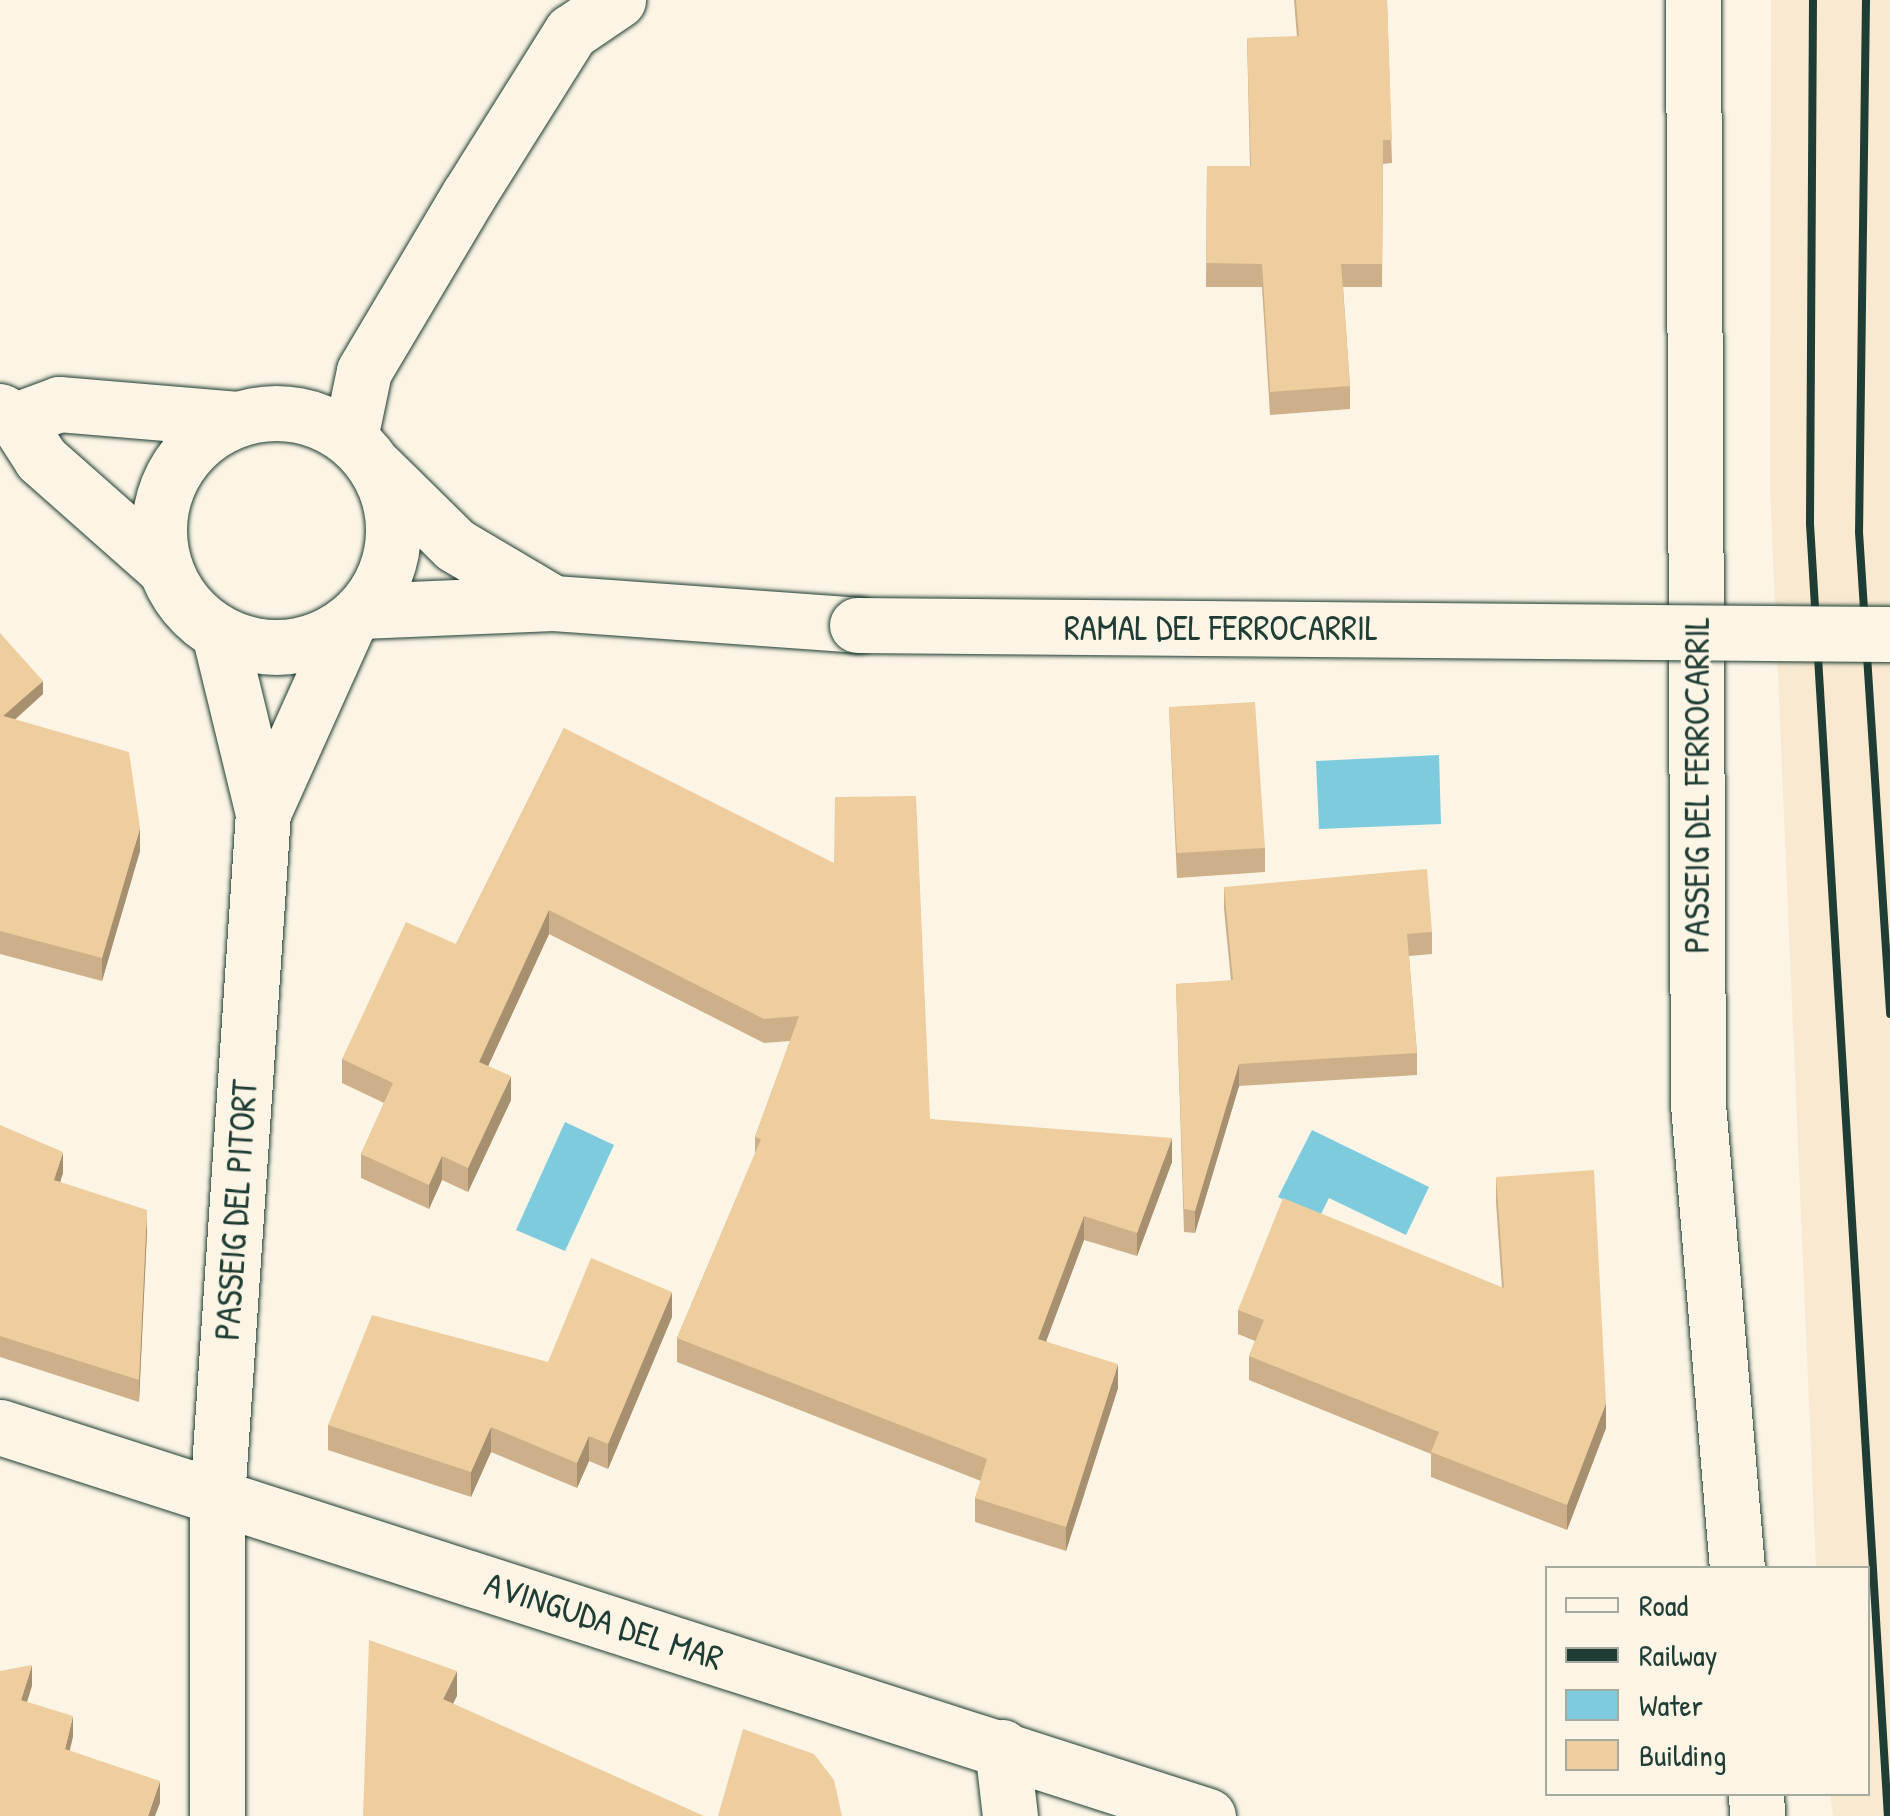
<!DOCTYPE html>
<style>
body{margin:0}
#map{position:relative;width:1890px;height:1816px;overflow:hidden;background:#fcf5e5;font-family:"Patrick Hand",sans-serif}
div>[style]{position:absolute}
.built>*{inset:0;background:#f8e9d0}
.water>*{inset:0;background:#7fcbde}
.roads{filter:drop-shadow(0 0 2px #1f3d34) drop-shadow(0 0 2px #1f3d34)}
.minor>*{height:55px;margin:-27.5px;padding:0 27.5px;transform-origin:27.5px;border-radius:27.5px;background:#fcf5e5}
.minor>.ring{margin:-27.5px;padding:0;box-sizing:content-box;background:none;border:55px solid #fcf5e5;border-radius:50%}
.rail>*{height:8px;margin:-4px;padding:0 4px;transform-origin:4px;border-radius:4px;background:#1f3d34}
.bridges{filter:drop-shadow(0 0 2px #1f3d34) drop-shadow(0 0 2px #1f3d34)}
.minor-bridge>*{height:55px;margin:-27.5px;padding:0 27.5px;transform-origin:27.5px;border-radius:27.5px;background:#fcf5e5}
.wall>*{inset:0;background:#cdb089}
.shaded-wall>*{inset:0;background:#a7906f}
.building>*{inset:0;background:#eecd9f}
span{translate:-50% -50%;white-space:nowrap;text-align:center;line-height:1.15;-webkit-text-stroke:8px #fcf5e5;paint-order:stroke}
.street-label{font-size:35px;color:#1f3d34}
.legend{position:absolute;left:1545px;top:1566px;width:325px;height:230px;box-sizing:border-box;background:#fcf5e5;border:2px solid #a4ab9e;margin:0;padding:12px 18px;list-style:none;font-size:30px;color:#1f3d34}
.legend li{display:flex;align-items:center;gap:20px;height:50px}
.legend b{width:50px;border:2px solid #a4ab9e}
</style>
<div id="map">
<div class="built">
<i style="clip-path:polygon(1771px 0,1890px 0,1890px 1816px,1833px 1816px,1830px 1794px,1868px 1794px,1868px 1568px,1816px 1568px,1770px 488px)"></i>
</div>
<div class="water">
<i style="clip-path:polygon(1439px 755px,1441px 824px,1319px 829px,1316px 761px)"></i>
<i style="clip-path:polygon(565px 1122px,614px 1145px,565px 1251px,516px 1230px)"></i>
<i style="clip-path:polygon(1312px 1130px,1429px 1187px,1406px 1235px,1329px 1198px,1319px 1218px,1278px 1197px)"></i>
</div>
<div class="roads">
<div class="minor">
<i style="left:1693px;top:0;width:1104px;rotate:89.74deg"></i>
<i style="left:1698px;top:1104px;width:466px;rotate:85.2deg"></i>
<i style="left:0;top:411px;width:18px;rotate:29deg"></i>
<i style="left:16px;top:420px;width:46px;rotate:57.3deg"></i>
<i style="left:41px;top:459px;width:164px;rotate:41.5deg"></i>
<i class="ring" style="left:159px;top:413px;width:179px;height:179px"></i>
<i style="left:16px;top:420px;width:46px;rotate:-20.4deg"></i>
<i style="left:59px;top:404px;width:179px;rotate:4.8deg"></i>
<i style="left:350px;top:438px;width:68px;rotate:-78.2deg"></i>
<i style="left:364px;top:371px;width:204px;rotate:-59.3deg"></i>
<i style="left:468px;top:196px;width:194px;rotate:-57.9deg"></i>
<i style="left:571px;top:32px;width:57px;rotate:-34.2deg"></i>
<i style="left:378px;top:469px;width:108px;rotate:44.6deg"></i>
<i style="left:455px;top:545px;width:114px;rotate:30.6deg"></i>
<i style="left:361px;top:611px;width:192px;rotate:-2.4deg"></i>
<i style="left:553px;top:603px;width:305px;rotate:4.1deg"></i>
<i style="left:219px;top:633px;width:185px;rotate:76.3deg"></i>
<i style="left:0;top:1427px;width:1269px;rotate:17.85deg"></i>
<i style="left:1002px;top:1747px;width:69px;rotate:83.4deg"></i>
<i style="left:1756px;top:1794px;width:22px;rotate:87deg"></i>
<i style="left:217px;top:1816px;width:318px;rotate:-90deg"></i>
<i style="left:217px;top:1498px;width:687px;rotate:-86.16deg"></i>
<i style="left:263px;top:813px;width:209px;rotate:-65.8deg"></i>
</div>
</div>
<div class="rail">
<i style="left:1813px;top:0;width:524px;rotate:90.33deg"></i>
<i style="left:1810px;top:524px;width:1294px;rotate:86.55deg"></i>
<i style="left:1866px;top:0;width:532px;rotate:90.75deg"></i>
<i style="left:1859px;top:532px;width:483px;rotate:86.3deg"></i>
</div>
<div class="bridges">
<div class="minor-bridge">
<i style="left:857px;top:625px;width:1033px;rotate:0.5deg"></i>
</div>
</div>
<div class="wall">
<i style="clip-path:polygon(1294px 0,1387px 0,1392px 163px,1383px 164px,1382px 287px,1343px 287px,1350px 386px,1350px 409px,1270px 415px,1262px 287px,1206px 287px,1207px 166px,1250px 166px,1247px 38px,1297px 37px)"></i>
<i style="clip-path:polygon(0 633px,43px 694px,15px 720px,140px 851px,102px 981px,0 954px)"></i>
<i style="clip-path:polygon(1169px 707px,1265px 848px,1265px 872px,1177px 878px)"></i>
<i style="clip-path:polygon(564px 728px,930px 1119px,1172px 1162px,1137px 1256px,1084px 1240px,1046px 1341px,1118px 1388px,1066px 1551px,975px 1522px,975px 1498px,981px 1481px,677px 1362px,677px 1338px,755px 1154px,755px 1137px,790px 1041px,764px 1043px,549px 934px,488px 1066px,511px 1100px,468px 1192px,442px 1180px,429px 1209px,361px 1178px,361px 1154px,384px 1103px,342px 1083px,342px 1059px,456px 944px)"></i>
<i style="clip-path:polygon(1224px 887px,1432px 932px,1432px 954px,1409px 956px,1417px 1053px,1417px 1075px,1239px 1086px,1195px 1233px,1184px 1232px,1176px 984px,1231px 981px,1224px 909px)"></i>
<i style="clip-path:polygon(0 1125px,63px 1173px,60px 1182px,147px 1231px,139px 1402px,0 1357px)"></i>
<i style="clip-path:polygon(1496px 1177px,1606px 1428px,1567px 1530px,1431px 1477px,1431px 1454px,1249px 1380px,1249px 1356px,1255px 1341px,1238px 1334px,1238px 1310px,1502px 1288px,1496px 1202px)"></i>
<i style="clip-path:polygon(672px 1317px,608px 1469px,589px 1461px,577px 1488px,491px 1452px,471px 1497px,328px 1450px,328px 1425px,548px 1362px)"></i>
</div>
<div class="shaded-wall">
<i style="clip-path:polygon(43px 681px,43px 694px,0 732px,0 719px)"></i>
<i style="clip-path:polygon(140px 828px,140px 851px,102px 981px,102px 958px)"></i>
<i style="clip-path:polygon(549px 910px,549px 934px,479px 1086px,479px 1062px)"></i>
<i style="clip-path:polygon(1239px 1064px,1239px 1086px,1195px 1233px,1195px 1211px)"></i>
<i style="clip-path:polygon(511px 1076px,511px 1100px,468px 1192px,468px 1168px)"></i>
<i style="clip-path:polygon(1172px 1138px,1172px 1162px,1137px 1256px,1137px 1233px)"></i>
<i style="clip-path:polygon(63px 1152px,63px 1173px,54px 1201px,54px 1180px)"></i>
<i style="clip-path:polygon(442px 1156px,442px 1180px,429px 1209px,429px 1185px)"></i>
<i style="clip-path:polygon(147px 1210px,147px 1231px,139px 1402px,139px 1380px)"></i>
<i style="clip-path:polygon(1084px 1216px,1084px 1240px,1038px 1363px,1038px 1339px)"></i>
<i style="clip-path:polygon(672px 1292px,672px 1317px,608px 1469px,608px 1444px)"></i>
<i style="clip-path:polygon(1118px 1364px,1118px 1388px,1066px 1551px,1066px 1527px)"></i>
<i style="clip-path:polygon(1606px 1403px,1606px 1428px,1567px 1530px,1567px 1505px)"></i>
<i style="clip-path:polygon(491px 1427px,491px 1452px,471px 1497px,471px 1472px)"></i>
<i style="clip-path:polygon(589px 1436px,589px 1461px,577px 1488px,577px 1463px)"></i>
<i style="clip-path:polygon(32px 1665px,32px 1686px,21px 1721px,21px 1700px)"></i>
<i style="clip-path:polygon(457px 1671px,457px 1696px,443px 1724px,443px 1699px)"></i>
<i style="clip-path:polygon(73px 1716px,73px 1737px,65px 1770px,65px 1749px)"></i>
<i style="clip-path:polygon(160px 1781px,160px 1803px,155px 1816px,148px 1816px)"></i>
</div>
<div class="building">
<i style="clip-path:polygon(1296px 0,1387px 0,1392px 140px,1383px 140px,1382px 264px,1341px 264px,1350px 386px,1270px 392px,1262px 264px,1206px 263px,1207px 166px,1251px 166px,1247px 38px,1299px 36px)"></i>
<i style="clip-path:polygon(0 633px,43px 681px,3px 716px,0 715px)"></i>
<i style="clip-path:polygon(1255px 702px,1265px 848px,1177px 853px,1169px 707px)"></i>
<i style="clip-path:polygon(0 715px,129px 752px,140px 828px,102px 958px,0 931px)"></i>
<i style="clip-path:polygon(564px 728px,834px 863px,835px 797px,916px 796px,930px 1119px,1172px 1138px,1137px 1233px,1084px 1216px,1038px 1339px,1118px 1364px,1066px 1527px,975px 1498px,987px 1459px,677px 1338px,761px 1139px,755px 1137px,799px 1016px,764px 1019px,549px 910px,479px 1062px,511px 1076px,468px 1168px,442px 1156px,429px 1185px,361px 1154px,393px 1083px,342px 1059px,406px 922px,456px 944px)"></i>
<i style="clip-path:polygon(1427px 869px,1432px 932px,1407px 934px,1417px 1053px,1239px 1064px,1195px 1211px,1184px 1209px,1176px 984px,1233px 980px,1224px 887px)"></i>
<i style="clip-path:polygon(0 1125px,63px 1152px,54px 1180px,147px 1210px,139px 1380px,0 1336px)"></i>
<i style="clip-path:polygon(1594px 1170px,1606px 1403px,1567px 1505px,1431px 1452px,1439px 1432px,1249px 1356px,1264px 1320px,1238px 1310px,1283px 1198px,1504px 1288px,1496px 1177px)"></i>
<i style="clip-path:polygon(591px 1258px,672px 1292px,608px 1444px,589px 1436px,577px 1463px,491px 1427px,471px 1472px,328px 1425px,372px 1315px,548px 1362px)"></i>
<i style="clip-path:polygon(369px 1640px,457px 1671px,443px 1699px,704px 1816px,363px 1816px)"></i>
<i style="clip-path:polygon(32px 1665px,21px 1700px,73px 1716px,65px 1749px,160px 1781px,148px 1816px,0 1816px,0 1671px)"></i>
<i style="clip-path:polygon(743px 1729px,814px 1754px,834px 1780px,842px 1816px,718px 1816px)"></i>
</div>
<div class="street-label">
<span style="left:1221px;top:628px">RAMAL DEL FERROCARRIL</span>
<span style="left:1697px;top:785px;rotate:-90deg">PASSEIG DEL FERROCARRIL</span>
<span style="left:236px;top:1210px;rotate:-86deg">PASSEIG DEL PITORT</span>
<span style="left:604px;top:1621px;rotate:18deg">AVINGUDA DEL MAR</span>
</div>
<ul class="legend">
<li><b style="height:12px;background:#fcf5e5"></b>Road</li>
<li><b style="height:12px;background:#1f3d34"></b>Railway</li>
<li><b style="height:28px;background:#7fcbde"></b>Water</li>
<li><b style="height:28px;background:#eecd9f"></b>Building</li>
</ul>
</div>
